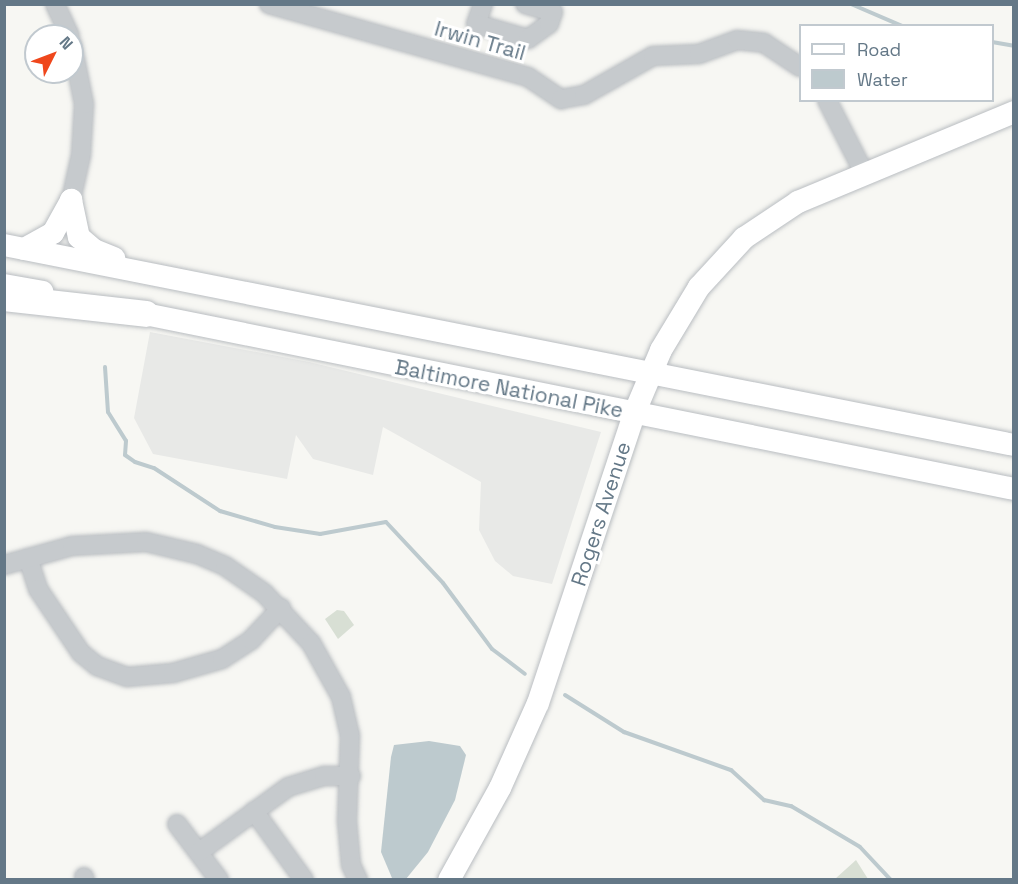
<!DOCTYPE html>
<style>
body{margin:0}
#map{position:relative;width:1018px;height:884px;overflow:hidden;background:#f7f7f3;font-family:"Space Grotesk",sans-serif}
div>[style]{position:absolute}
.built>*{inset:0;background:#e8e9e7}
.green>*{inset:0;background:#d8dfd4}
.water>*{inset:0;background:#bdcace}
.stream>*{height:4px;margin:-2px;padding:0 2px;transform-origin:2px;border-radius:2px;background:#bdcace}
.roads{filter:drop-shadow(0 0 2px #b9bdc1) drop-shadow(0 0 2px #b9bdc1)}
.minor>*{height:18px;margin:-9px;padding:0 9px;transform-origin:9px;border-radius:9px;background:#c6cacd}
.major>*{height:22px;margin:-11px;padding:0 11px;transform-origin:11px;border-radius:11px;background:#fff}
.highway>*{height:26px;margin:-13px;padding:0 13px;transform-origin:13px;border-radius:13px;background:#fff}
span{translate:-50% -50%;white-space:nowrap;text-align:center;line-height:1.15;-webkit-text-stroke:6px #fff;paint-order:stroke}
.street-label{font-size:21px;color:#647887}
.frame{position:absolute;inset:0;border:6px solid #647887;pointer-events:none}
.legend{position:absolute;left:799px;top:24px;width:195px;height:78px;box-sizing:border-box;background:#fff;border:2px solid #c1c9cf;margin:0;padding:8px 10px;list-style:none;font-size:18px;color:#647887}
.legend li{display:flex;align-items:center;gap:12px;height:30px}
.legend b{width:30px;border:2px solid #c1c9cf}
.north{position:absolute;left:24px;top:24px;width:60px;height:60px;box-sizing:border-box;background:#fff;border:2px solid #c1c9cf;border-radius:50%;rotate:48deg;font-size:16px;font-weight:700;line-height:24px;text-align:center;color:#647887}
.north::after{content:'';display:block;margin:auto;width:21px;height:27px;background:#ef471c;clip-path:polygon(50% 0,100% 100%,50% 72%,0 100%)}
</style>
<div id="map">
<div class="built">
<i style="clip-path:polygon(150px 332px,309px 362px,601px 432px,552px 584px,513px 576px,495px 561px,479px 530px,481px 482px,383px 427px,373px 475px,313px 459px,296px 435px,287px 479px,153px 454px,134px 418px)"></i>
</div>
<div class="green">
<i style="clip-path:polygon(337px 610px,344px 611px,354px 625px,338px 639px,325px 619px)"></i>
<i style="clip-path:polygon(856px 860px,868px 879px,835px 879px)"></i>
</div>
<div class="water">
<i style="clip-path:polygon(429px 741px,460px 746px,466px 755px,455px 800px,428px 852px,406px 879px,392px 878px,381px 852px,391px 757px,394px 745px)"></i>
</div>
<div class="stream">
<i style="left:851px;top:4px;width:56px;rotate:23.3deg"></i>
<i style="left:992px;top:42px;width:22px;rotate:10deg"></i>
<i style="left:105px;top:367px;width:45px;rotate:86.2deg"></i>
<i style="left:108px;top:412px;width:34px;rotate:58deg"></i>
<i style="left:126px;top:441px;width:14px;rotate:94deg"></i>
<i style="left:125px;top:455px;width:12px;rotate:35deg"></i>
<i style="left:135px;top:462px;width:20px;rotate:18deg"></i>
<i style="left:154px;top:468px;width:79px;rotate:33.1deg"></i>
<i style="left:220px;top:511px;width:57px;rotate:16.2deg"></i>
<i style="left:275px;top:527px;width:46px;rotate:8.8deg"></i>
<i style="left:320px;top:534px;width:67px;rotate:-10.3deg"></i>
<i style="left:386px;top:522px;width:83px;rotate:46.9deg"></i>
<i style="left:443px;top:583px;width:82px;rotate:53.4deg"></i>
<i style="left:492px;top:649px;width:41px;rotate:37.1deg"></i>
<i style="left:565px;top:695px;width:70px;rotate:32.1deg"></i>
<i style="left:624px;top:732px;width:114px;rotate:19.6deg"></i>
<i style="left:731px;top:770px;width:45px;rotate:42.3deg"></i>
<i style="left:764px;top:800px;width:28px;rotate:13deg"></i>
<i style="left:791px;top:806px;width:80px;rotate:30.7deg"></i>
<i style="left:860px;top:847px;width:45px;rotate:46.8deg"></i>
</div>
<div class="roads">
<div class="minor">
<i style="left:55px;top:4px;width:35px;rotate:65deg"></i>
<i style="left:269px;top:4px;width:269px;rotate:15.7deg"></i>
<i style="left:528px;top:77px;width:40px;rotate:34deg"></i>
<i style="left:561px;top:99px;width:23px;rotate:-10deg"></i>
<i style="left:584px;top:95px;width:79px;rotate:-29.5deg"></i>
<i style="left:653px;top:56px;width:46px;rotate:-2.5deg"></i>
<i style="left:699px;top:54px;width:40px;rotate:-20.2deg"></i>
<i style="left:737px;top:40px;width:27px;rotate:6deg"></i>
<i style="left:764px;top:43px;width:43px;rotate:33.7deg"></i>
<i style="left:483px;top:4px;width:21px;rotate:109deg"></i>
<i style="left:476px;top:24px;width:54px;rotate:16.1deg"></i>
<i style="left:528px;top:39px;width:26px;rotate:-36deg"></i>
<i style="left:549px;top:24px;width:13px;rotate:-72deg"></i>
<i style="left:553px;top:12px;width:29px;rotate:-164deg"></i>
<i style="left:827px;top:100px;width:82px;rotate:63.1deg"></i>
<i style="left:71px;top:200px;width:46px;rotate:-77.5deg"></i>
<i style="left:81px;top:155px;width:51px;rotate:-86.6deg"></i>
<i style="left:84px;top:104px;width:61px;rotate:-101.3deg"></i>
<i style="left:28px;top:558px;width:33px;rotate:72deg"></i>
<i style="left:38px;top:589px;width:77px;rotate:56.1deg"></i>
<i style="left:81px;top:653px;width:21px;rotate:39deg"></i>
<i style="left:97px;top:666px;width:32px;rotate:20deg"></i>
<i style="left:127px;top:677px;width:46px;rotate:-5deg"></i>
<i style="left:173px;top:673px;width:51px;rotate:-15.9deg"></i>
<i style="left:222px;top:659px;width:35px;rotate:-33deg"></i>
<i style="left:251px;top:640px;width:44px;rotate:-46.8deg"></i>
<i style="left:4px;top:565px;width:71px;rotate:-15.6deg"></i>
<i style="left:72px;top:546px;width:74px;rotate:-3.1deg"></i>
<i style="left:146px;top:542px;width:52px;rotate:13.2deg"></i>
<i style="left:197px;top:554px;width:30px;rotate:23deg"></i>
<i style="left:225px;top:566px;width:47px;rotate:34.7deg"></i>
<i style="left:264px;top:593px;width:69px;rotate:46.8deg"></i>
<i style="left:311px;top:643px;width:62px;rotate:60.9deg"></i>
<i style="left:341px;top:697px;width:39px;rotate:77deg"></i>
<i style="left:350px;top:735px;width:86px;rotate:92deg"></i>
<i style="left:347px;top:821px;width:44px;rotate:84.8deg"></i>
<i style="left:351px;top:865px;width:17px;rotate:65deg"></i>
<i style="left:254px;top:811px;width:85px;rotate:54.1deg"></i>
<i style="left:177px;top:824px;width:70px;rotate:53.1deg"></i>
<i style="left:199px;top:852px;width:110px;rotate:-36.1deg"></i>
<i style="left:288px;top:787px;width:38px;rotate:-17deg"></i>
<i style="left:324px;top:776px;width:27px"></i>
<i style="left:84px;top:877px;width:3px;rotate:72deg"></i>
</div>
<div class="major">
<i style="left:71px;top:200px;width:38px;rotate:78deg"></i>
<i style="left:79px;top:237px;width:20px;rotate:41deg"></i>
<i style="left:94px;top:250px;width:22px;rotate:22deg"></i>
<i style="left:4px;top:245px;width:1030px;rotate:11.2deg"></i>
<i style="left:24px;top:249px;width:33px;rotate:-29deg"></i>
<i style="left:53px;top:233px;width:38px;rotate:-61deg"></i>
<i style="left:4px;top:285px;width:39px;rotate:10deg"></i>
<i style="left:130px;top:311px;width:902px;rotate:11.38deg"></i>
<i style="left:449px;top:880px;width:105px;rotate:-61deg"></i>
<i style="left:500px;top:788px;width:93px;rotate:-65.9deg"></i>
<i style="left:538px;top:703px;width:305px;rotate:-71.6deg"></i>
<i style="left:634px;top:414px;width:69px;rotate:-67.1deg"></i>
<i style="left:661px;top:350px;width:74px;rotate:-58.9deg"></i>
<i style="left:699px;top:287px;width:67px;rotate:-47.4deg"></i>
<i style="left:744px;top:238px;width:65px;rotate:-33.7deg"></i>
<i style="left:798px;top:202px;width:234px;rotate:-22.6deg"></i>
</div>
<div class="highway">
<i style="left:4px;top:298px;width:143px;rotate:6.4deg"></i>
</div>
</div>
<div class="street-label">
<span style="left:480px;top:41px;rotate:16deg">Irwin Trail</span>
<span style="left:509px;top:389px;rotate:11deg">Baltimore National Pike</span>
<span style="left:601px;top:514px;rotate:-72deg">Rogers Avenue</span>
</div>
<div class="frame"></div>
<ul class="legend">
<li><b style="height:8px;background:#fff"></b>Road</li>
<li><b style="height:16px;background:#bdcace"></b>Water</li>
</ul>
<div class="north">N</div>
</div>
